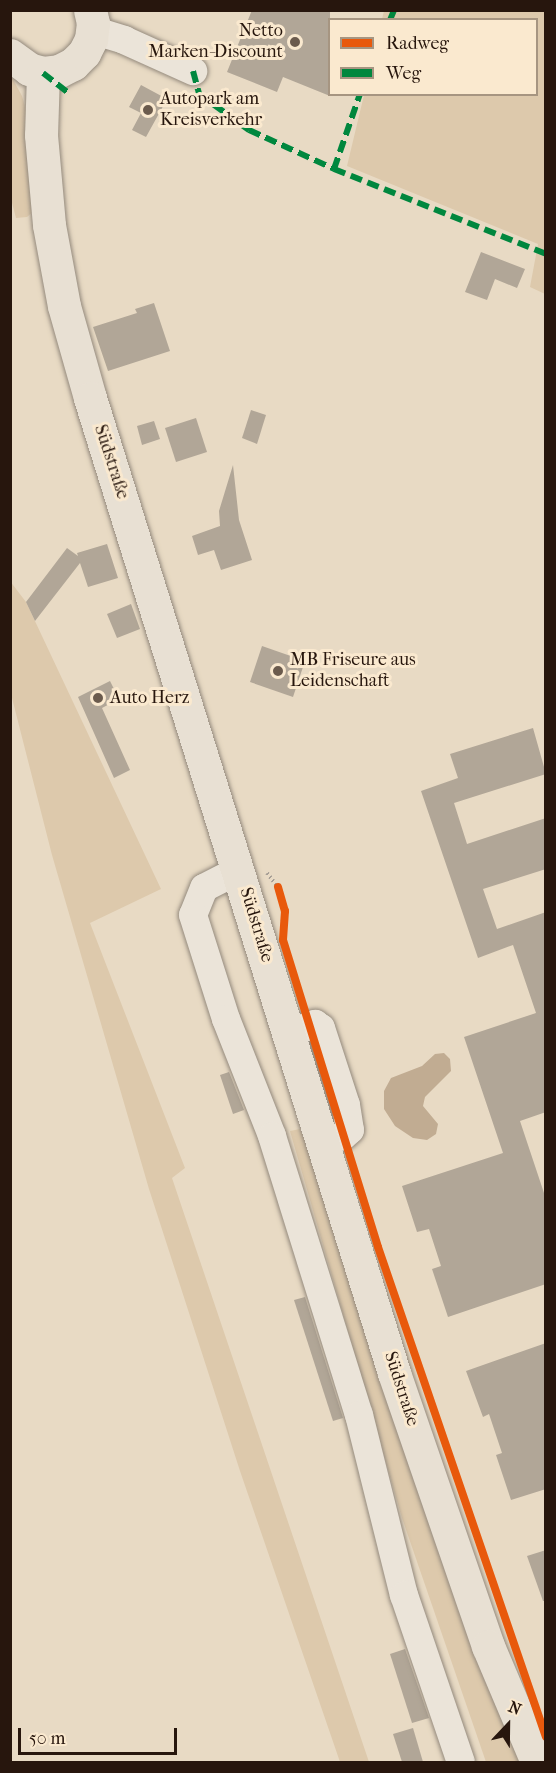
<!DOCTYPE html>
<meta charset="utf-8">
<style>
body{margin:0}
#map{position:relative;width:556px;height:1773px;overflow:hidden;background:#e8dac4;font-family:"IM FELL French Canon",serif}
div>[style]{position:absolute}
.green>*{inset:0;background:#ddc9ac}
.water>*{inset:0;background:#c1ac92}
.building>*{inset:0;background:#b1a697}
.path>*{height:4px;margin-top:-2px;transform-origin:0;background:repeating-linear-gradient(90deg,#a69e95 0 1.5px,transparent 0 4.5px)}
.roads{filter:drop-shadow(0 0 2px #948a7d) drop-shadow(0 0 2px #948a7d)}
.minor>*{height:28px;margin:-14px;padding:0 14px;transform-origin:14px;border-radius:14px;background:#ebe4d9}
.major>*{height:33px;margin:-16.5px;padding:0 16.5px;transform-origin:16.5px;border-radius:16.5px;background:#e8e0d3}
.quiet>*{height:6px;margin-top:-3px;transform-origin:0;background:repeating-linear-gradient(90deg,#00873e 0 12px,transparent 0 18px)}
.cycleway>*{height:8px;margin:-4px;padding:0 4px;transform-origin:4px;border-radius:4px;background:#e8590c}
.dots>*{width:16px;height:16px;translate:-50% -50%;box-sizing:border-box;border:3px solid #fae9cf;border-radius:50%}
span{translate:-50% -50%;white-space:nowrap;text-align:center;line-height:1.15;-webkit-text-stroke:6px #fae9cf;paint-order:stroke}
.poi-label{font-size:18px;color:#27160d}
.right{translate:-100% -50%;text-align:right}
.left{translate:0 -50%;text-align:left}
.street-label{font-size:18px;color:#27160d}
.frame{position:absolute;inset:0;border:12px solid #27160d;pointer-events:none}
.legend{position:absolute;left:328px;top:18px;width:210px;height:78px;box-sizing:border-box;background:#fae9cf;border:2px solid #a69581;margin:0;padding:8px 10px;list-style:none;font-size:18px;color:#27160d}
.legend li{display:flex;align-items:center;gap:12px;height:30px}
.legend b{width:30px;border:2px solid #a69581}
.north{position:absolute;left:478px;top:1695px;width:60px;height:60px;-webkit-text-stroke:4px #fae9cf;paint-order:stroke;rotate:22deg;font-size:16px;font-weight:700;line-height:24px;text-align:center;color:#27160d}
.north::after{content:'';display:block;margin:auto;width:21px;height:27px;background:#27160d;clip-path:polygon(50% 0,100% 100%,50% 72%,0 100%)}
.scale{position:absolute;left:18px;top:1728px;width:159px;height:27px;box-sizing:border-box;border:3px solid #27160d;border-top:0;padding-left:8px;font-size:18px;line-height:21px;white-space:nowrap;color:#27160d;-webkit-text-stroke:4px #fae9cf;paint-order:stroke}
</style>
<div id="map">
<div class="green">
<i style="clip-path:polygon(384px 11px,545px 11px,545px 294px,530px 287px,538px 244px,347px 166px,364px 95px,536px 94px,536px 20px,382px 19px)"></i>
<i style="clip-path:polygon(10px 74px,22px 96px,26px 110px,35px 210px,27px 217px,16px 218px,11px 199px)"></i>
<i style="clip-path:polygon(10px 581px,26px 602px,161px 889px,90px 923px,185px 1168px,172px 1178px,369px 1762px,340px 1762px,240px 1471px,149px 1189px,52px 855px,11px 694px)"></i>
<i style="clip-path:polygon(300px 1129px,319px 1165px,523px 1762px,486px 1762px,402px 1518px,290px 1131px)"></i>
</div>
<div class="water">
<i style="clip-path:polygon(444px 1053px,450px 1059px,451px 1071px,425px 1097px,423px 1106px,438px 1124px,436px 1134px,427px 1140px,413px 1138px,395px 1126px,384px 1109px,384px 1091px,391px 1078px,422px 1066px,435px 1054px)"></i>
</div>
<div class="building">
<i style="clip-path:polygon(252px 10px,330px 10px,330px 96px,283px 77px,277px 92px,227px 72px)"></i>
<i style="clip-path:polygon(141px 85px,167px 99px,146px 137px,132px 130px,141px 113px,129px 107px)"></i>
<i style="clip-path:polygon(481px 252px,525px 269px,517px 288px,495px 279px,487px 300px,465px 292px)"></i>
<i style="clip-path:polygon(154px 303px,170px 351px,108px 371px,93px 327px,137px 313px,135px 309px)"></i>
<i style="clip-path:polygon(251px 410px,266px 415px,257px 444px,242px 438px)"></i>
<i style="clip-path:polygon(196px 418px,207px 452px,176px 462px,165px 428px)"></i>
<i style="clip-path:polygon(154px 421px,160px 439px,142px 445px,137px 426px)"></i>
<i style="clip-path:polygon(233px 465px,239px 520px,252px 560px,221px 570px,214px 550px,198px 555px,192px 536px,220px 526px,219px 511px)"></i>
<i style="clip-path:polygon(107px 544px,118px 578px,88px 587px,80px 563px,35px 621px,26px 602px,67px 548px,78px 556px,77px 553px)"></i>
<i style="clip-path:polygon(131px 604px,140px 629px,117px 638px,107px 614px)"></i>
<i style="clip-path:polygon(262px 646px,305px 661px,293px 697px,250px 682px)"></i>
<i style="clip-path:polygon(110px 681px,119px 699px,102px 708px,130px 770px,114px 778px,78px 697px)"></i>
<i style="clip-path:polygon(533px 728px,546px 774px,454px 803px,467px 844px,546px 818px,546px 869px,483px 889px,497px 929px,546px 912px,546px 1112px,520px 1121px,546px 1199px,546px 1284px,448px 1317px,432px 1269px,441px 1266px,429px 1229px,417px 1232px,402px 1186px,503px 1153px,464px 1037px,536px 1013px,513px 945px,478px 958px,421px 791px,458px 778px,450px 754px)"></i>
<i style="clip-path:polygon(229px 1072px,244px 1110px,233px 1114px,220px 1075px)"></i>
<i style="clip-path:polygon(305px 1297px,343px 1418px,333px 1421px,294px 1300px)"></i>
<i style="clip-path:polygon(546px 1343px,546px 1489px,511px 1500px,496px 1455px,502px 1453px,489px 1414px,483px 1417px,466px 1371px)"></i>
<i style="clip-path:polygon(546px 1550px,546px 1601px,543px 1601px,527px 1556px)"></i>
<i style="clip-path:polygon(405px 1649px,429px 1718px,412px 1723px,390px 1654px)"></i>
<i style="clip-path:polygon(413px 1728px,423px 1762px,402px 1762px,393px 1734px)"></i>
</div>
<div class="path">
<i style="left:267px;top:873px;width:18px;rotate:52deg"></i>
<i style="left:278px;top:887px;width:25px;rotate:74deg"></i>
<i style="left:285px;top:911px;width:13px;rotate:103deg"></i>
</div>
<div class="roads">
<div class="minor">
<i style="left:92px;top:30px;width:34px;rotate:17deg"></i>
<i style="left:124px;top:40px;width:76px;rotate:24.2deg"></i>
<i style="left:239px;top:870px;width:39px;rotate:153deg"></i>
<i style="left:204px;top:888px;width:29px;rotate:112deg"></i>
<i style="left:193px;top:915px;width:109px;rotate:72.4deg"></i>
<i style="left:226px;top:1019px;width:126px;rotate:68.5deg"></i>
<i style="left:272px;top:1136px;width:292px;rotate:72.7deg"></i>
<i style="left:359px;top:1415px;width:186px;rotate:76deg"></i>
<i style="left:404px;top:1595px;width:176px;rotate:71.2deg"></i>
<i style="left:290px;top:1033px;width:27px;rotate:-20deg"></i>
<i style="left:315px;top:1024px;width:7px;rotate:34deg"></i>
<i style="left:321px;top:1028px;width:81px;rotate:72deg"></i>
<i style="left:346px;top:1105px;width:25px;rotate:81deg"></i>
<i style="left:350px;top:1130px;width:9px;rotate:139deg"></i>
<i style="left:343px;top:1136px;width:20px;rotate:162deg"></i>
</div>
<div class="major">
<i style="left:10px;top:55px;width:24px;rotate:36deg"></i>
<i style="left:29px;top:69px;width:15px;rotate:16deg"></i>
<i style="left:43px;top:73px;width:16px;rotate:-7deg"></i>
<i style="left:59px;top:71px;width:16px;rotate:-27deg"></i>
<i style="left:73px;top:64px;width:16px;rotate:-45deg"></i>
<i style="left:84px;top:53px;width:16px;rotate:-63deg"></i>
<i style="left:91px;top:39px;width:16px;rotate:-83deg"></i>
<i style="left:93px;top:23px;width:13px;rotate:-103deg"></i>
<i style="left:43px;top:73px;width:62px;rotate:91.8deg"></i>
<i style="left:41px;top:135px;width:90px;rotate:84.9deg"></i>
<i style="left:49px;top:225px;width:82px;rotate:79.5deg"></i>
<i style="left:64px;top:306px;width:96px;rotate:74.2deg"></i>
<i style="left:90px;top:398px;width:1021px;rotate:72.68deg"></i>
<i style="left:394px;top:1373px;width:289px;rotate:71deg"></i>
<i style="left:488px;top:1646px;width:126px;rotate:67.1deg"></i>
</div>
</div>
<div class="quiet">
<i style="left:390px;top:20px;width:11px;rotate:-68deg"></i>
<i style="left:193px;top:71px;width:24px;rotate:75deg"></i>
<i style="left:199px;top:94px;width:62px;rotate:35.8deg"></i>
<i style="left:249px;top:130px;width:94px;rotate:24.6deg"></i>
<i style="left:334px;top:169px;width:228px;rotate:21.8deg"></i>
<i style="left:43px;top:73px;width:31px;rotate:38deg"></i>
<i style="left:334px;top:169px;width:79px;rotate:-70.9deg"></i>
</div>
<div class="cycleway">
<i style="left:278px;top:887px;width:25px;rotate:74deg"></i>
<i style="left:285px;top:911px;width:29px;rotate:94deg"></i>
<i style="left:283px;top:940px;width:321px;rotate:72.8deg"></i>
<i style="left:378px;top:1247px;width:518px;rotate:71.08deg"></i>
</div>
<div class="dots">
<i style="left:295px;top:42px;background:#6b5b4d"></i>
<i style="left:148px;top:110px;background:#6b5b4d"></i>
<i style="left:278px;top:671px;background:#6b5b4d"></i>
<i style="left:98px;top:698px;background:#6b5b4d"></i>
</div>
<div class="poi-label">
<span class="right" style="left:283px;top:42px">Netto<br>Marken-Discount</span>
<span class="left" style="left:160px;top:110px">Autopark am<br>Kreisverkehr</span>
<span class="left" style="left:290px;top:671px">MB Friseure aus<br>Leidenschaft</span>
<span class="left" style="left:110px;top:698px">Auto Herz</span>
</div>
<div class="street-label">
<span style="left:111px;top:462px;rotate:72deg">Südstraße</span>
<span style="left:256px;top:925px;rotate:73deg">Südstraße</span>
<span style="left:401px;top:1389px;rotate:72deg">Südstraße</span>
</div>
<div class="frame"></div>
<ul class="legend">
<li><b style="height:8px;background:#e8590c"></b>Radweg</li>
<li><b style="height:8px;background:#00873e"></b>Weg</li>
</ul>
<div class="north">N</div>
<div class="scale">50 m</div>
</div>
